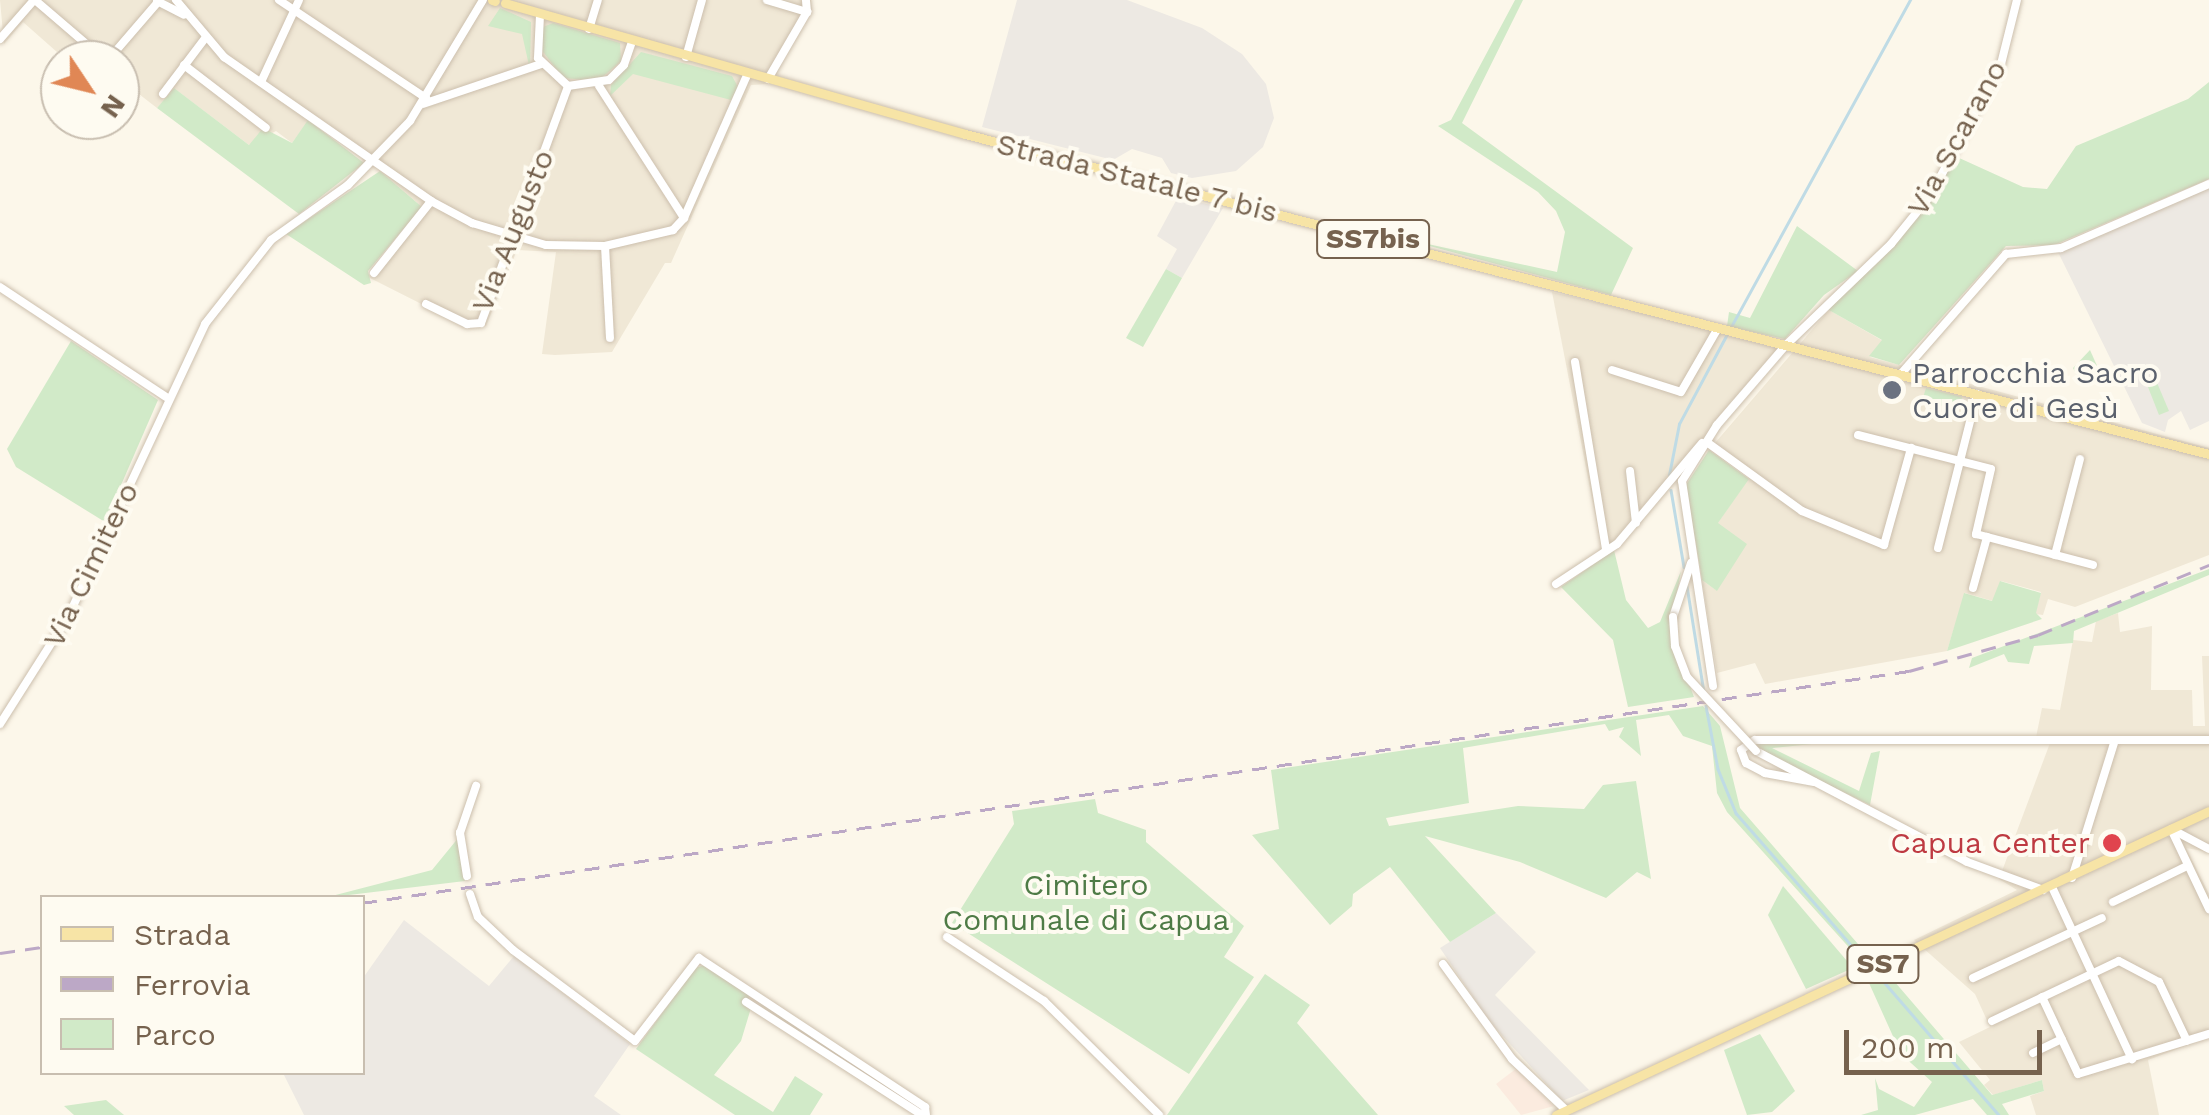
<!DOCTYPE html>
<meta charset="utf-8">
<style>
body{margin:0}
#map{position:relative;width:2209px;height:1115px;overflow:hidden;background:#fcf7ea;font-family:"Work Sans",sans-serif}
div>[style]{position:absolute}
.residential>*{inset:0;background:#f0e8d6}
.commercial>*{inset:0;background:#fbebdf}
.industrial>*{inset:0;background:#ede9e3}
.green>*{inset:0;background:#d1eac8}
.stream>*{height:2.5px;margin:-1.25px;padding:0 1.25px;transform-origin:1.25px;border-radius:1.25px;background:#bfdbe5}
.roads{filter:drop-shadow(0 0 2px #ccbfad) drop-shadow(0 0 2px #ccbfad)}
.minor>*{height:8px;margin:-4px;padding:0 4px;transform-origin:4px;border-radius:4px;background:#fff}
.major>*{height:9px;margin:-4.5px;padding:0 4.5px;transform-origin:4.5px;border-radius:4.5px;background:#f7e4a6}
.rail>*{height:2.5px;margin-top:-1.25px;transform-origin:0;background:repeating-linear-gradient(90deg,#bca8c6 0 15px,transparent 0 25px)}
.bridges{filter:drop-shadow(0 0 2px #ccbfad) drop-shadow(0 0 2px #ccbfad)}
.minor-bridge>*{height:8px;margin:-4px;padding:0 4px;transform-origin:4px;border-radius:4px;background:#fff}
.dots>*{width:28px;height:28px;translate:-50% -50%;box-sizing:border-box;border:5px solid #fefbf1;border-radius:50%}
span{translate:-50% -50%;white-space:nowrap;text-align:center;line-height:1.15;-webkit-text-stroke:8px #fefbf1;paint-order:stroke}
.shield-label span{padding:2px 8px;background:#fefbf1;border:2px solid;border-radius:8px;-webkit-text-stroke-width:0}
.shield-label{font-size:28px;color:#76624e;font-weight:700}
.street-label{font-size:30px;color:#76624e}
.worship-label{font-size:30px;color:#5b616d}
.left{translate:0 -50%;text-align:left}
.health-label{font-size:30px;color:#be3a42}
.right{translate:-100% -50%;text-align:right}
.park-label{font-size:30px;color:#4e7b46}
.legend{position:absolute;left:40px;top:895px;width:325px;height:180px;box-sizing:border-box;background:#fefbf1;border:2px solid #c8beb0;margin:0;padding:12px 18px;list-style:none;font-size:30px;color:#76624e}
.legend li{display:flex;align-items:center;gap:20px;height:50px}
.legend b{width:50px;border:2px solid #c8beb0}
.north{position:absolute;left:40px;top:40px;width:100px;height:100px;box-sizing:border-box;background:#fefbf1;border:2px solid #c8beb0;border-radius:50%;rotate:125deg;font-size:28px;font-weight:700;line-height:40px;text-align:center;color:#76624e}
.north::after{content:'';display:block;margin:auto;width:35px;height:45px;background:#e08755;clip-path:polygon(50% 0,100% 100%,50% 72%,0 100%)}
.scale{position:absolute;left:1844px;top:1030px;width:198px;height:45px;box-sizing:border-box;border:5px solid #76624e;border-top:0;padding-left:12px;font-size:30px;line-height:35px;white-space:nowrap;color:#76624e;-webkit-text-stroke:8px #fefbf1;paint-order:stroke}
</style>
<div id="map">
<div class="residential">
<i style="clip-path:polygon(0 0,811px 0,812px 10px,768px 84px,751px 85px,671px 263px,665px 263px,612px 352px,555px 355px,542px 354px,556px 252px,517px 250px,486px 326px,469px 328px,368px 277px,422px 207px,366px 159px,309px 120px,292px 143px,276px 131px,249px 145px,175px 89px,157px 108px,126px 84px,120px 90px,120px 60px,66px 60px,23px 22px,4px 44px)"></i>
<i style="clip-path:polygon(1552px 292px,1788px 348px,1618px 545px,1602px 550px)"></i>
<i style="clip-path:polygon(1829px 310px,1883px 341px,1870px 357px,2209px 448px,2209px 555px,2075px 607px,2048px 599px,2043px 615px,2035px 614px,2041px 592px,2001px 581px,1993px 601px,1965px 593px,1947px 651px,1765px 684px,1755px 663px,1717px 673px,1702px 580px,1716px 590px,1717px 524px,1749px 478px,1709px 450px)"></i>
<i style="clip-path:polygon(2118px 613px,2120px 632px,2152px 626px,2151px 690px,2192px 690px,2193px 726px,2205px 726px,2202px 656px,2209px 656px,2209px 852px,2186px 848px,2209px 894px,2209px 1037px,2148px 1060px,2159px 1115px,2036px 1115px,2030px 1096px,2044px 1091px,2042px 1080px,1993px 1095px,1984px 1085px,1990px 1080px,1959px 1042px,1990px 1027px,1975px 994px,1914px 940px,2017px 890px,1999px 879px,2050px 743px,2035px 742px,2042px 708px,2060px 710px,2073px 640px,2092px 642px,2096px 621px)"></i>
</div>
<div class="commercial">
<i style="clip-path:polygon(1517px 1068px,1554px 1106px,1521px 1115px,1496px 1084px)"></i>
</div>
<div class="industrial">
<i style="clip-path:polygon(1017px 0,1127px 0,1202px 28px,1242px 54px,1266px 84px,1274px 118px,1263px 147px,1236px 171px,1192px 178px,1171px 173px,1162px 158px,1132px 149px,1113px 160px,982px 127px)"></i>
<i style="clip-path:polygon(2209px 187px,2209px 421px,2190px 430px,2181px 411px,2168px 420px,2165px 432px,2142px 423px,2058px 252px)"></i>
<i style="clip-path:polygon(1178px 197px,1223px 208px,1182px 278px,1166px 269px,1177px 249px,1157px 236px)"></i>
<i style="clip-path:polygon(1496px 913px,1536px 952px,1495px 995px,1589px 1090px,1562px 1101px,1489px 1021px,1440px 948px)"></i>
<i style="clip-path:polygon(404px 920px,489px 986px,514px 956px,630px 1044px,594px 1096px,621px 1115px,304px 1115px,283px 1073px,362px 1072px,363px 978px)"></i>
</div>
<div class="green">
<i style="clip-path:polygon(1515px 0,1523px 0,1462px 123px,1633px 248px,1611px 295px,1400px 238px,1557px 272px,1565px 232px,1556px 211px,1538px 192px,1438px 126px,1451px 120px)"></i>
<i style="clip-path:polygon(500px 8px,531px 22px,530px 70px,522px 34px,488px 26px)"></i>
<i style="clip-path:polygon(553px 23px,620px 43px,621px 61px,598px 81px,563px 78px,541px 49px,543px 27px)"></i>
<i style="clip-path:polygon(641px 52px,732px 76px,738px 87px,731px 100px,633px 74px,610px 96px,611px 85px)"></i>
<i style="clip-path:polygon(2209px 82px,2209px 179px,2054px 245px,2006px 246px,1899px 365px,1869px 356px,1882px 340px,1827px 309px,1917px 219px,1957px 157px,2023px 187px,2047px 189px,2076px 146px,2188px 99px)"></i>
<i style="clip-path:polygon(174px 88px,249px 145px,263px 128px,292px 143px,308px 120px,364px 163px,299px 214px,157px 108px)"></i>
<i style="clip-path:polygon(380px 171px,422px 207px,368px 271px,371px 283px,364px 285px,286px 234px)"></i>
<i style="clip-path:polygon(1797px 226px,1858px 271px,1824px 295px,1785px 339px,1727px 326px,1729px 312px,1750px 318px)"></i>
<i style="clip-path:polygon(1166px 269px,1182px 278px,1143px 347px,1126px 338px)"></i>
<i style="clip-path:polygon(71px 341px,158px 400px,105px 522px,16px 467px,7px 449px)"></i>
<i style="clip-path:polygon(2090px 350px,2098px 368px,2094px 380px,2082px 386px,2073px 368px)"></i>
<i style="clip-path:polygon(2155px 378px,2169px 411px,2159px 415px,2146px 382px)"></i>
<i style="clip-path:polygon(1926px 388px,1962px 397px,1959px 410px,1922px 401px)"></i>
<i style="clip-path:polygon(1709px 450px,1749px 479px,1718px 523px,1747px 544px,1717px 591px,1702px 580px,1686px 485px)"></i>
<i style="clip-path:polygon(1614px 550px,1626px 600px,1648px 628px,1660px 622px,1681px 571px,1670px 634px,1694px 697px,1628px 707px,1613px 640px,1561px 587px)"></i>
<i style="clip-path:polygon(2209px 569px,2209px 575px,2074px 631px,2073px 643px,2034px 646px,2029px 664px,2008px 662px,2004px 654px,1969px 668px,1972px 658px)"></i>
<i style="clip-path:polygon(2000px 581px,2041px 593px,2036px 613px,2042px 619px,1947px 651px,1964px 593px,1992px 601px)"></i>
<i style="clip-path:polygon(1703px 706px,1720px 726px,1740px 808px,1871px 959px,1863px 963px,1727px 812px,1717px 793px,1712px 746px,1683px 736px,1669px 715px,1636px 720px,1641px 756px,1619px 737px,1624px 727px,1609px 731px,1605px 724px,1463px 748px,1469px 803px,1386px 818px,1389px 826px,1518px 806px,1584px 809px,1603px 785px,1636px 781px,1651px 879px,1637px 872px,1606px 898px,1520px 862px,1425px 836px,1496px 913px,1450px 942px,1390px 867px,1353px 894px,1352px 906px,1330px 925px,1252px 835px,1279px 829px,1271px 770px)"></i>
<i style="clip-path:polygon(1758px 741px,1822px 743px,1772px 748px,1859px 791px,1871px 753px,1880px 751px,1870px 805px,1771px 757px,1753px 744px)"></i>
<i style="clip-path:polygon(1095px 799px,1098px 813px,1146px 830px,1146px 842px,1244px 926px,1224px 957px,1254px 977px,1189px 1074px,952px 923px,1014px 824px,1012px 811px)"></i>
<i style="clip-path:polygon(459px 837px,465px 881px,324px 898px,432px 870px)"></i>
<i style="clip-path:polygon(1783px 886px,1853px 968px,1806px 989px,1768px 915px)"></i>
<i style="clip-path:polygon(705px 965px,748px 994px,751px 1008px,741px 1041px,714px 1075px,773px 1112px,795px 1076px,823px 1094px,810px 1115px,735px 1115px,636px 1049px,695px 968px)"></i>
<i style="clip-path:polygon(1904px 966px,1894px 981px,1992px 1095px,2042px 1080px,2044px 1091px,2002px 1104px,2009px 1115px,1987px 1115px,1973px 1099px,1915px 1115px,1861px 1115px,1878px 1110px,1875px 1078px,1879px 1089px,1914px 1107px,1932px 1082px,1901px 1054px,1869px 983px)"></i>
<i style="clip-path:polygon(1265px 974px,1310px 1005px,1297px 1023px,1378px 1115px,1167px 1115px)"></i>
<i style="clip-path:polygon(1760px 1034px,1795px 1091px,1772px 1112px,1747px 1115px,1724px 1050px)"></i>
<i style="clip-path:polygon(106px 1100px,124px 1115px,74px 1115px,64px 1106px)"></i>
</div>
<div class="stream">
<i style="left:1732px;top:325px;width:371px;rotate:-61.3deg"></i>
<i style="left:1669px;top:475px;width:52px;rotate:-78.9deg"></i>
<i style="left:1679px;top:424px;width:100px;rotate:-61.9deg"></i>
<i style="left:1671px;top:490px;width:78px;rotate:80.4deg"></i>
<i style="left:1687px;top:586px;width:107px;rotate:80.9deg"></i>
<i style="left:1706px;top:706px;width:64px;rotate:79.2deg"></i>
<i style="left:1718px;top:769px;width:48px;rotate:67.8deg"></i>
<i style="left:1736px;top:813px;width:186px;rotate:48.9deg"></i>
<i style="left:1885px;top:983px;width:174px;rotate:49.2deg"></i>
</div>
<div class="roads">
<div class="minor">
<i style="left:35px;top:0;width:92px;rotate:40.6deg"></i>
<i style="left:176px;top:0;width:75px;rotate:49.9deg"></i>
<i style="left:224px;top:57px;width:252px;rotate:34.8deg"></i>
<i style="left:431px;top:201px;width:47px;rotate:28.2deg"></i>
<i style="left:472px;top:223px;width:77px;rotate:16.6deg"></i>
<i style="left:546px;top:245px;width:59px;rotate:1deg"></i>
<i style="left:605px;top:246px;width:70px;rotate:-13.2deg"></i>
<i style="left:673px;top:230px;width:16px;rotate:-47deg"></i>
<i style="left:684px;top:218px;width:158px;rotate:-66.2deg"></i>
<i style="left:279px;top:0;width:177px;rotate:33.7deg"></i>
<i style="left:767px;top:0;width:42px;rotate:16.7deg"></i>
<i style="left:157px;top:1px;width:30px;rotate:27deg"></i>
<i style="left:540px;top:15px;width:43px;rotate:92.7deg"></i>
<i style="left:538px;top:58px;width:41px;rotate:43deg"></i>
<i style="left:568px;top:86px;width:41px;rotate:-8.3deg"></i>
<i style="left:609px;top:80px;width:21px;rotate:-45deg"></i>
<i style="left:624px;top:65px;width:24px;rotate:-71deg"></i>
<i style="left:589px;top:29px;width:30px;rotate:-73deg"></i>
<i style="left:0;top:39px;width:52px;rotate:-48.9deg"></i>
<i style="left:686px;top:57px;width:59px;rotate:-74.3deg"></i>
<i style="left:108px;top:60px;width:77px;rotate:-49.2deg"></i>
<i style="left:184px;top:65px;width:103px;rotate:37.5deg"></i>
<i style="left:768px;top:79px;width:78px;rotate:-59.8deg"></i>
<i style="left:807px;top:12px;width:12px;rotate:-95deg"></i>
<i style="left:261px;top:82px;width:90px;rotate:-65.1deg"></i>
<i style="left:599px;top:86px;width:157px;rotate:57.2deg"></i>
<i style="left:163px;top:94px;width:71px;rotate:-53deg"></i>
<i style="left:423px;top:104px;width:125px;rotate:-18.7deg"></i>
<i style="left:605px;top:246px;width:92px;rotate:86.9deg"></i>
<i style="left:374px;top:273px;width:92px;rotate:-51.6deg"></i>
<i style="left:0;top:287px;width:199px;rotate:33.5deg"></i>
<i style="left:426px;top:304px;width:46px;rotate:26deg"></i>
<i style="left:467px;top:324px;width:14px;rotate:-4deg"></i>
<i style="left:481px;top:323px;width:252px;rotate:-69.8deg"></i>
<i style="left:1575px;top:362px;width:191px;rotate:80.6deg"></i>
<i style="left:1612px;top:370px;width:72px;rotate:17.7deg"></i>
<i style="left:1681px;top:392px;width:74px;rotate:-60deg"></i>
<i style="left:1900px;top:375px;width:161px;rotate:-48.8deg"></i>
<i style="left:2006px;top:254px;width:55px;rotate:-6.2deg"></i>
<i style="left:2061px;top:248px;width:161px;rotate:-23.4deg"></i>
<i style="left:1858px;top:435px;width:137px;rotate:14.3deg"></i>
<i style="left:1991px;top:469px;width:67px;rotate:103deg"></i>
<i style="left:1976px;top:534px;width:121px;rotate:14.8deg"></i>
<i style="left:1708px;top:443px;width:116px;rotate:35.9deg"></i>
<i style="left:1802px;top:511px;width:89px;rotate:22.5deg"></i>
<i style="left:1884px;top:545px;width:101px;rotate:-74.4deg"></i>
<i style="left:1630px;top:471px;width:52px;rotate:83.4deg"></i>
<i style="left:1938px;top:548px;width:159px;rotate:-75.8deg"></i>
<i style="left:2055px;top:555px;width:99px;rotate:-75.4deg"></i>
<i style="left:1556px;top:584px;width:73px;rotate:-33.3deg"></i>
<i style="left:1617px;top:544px;width:132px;rotate:-49.9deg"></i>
<i style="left:1973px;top:588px;width:53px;rotate:-74.6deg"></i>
<i style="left:1673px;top:617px;width:57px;rotate:-71.6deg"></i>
<i style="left:1713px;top:686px;width:207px;rotate:-98.6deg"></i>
<i style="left:1682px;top:481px;width:66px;rotate:-58deg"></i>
<i style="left:1717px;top:425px;width:106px;rotate:-49.2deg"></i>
<i style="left:1786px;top:345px;width:146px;rotate:-43.9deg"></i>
<i style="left:1891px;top:244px;width:62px;rotate:-50.9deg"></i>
<i style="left:1930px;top:196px;width:150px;rotate:-61.7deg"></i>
<i style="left:2001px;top:64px;width:66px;rotate:-76deg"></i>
<i style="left:0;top:724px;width:127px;rotate:-57.6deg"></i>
<i style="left:68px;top:617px;width:323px;rotate:-64.9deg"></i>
<i style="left:205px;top:324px;width:107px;rotate:-51.8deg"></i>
<i style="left:271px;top:240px;width:95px;rotate:-35.5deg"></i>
<i style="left:348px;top:185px;width:89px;rotate:-45.9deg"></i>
<i style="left:410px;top:121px;width:141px;rotate:-58.9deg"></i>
<i style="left:1756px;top:751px;width:238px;rotate:27.7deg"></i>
<i style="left:1967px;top:862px;width:81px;rotate:20.2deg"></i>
<i style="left:1814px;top:782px;width:50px;rotate:-169.6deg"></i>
<i style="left:1765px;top:773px;width:21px;rotate:-152deg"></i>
<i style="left:1746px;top:763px;width:14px;rotate:-111deg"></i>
<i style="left:1741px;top:750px;width:17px;rotate:-36deg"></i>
<i style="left:1755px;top:740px;width:454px"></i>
<i style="left:2171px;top:829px;width:89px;rotate:64.6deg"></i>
<i style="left:2175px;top:831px;width:38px;rotate:28deg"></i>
<i style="left:467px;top:876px;width:44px;rotate:-99.2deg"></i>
<i style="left:460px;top:833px;width:50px;rotate:-71.2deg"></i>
<i style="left:2072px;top:878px;width:141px;rotate:-72.7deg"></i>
<i style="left:2052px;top:887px;width:190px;rotate:65.1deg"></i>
<i style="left:470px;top:894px;width:24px;rotate:71deg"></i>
<i style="left:478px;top:917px;width:48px;rotate:43.3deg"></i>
<i style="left:513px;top:950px;width:152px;rotate:36.7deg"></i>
<i style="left:635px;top:1041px;width:105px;rotate:-52.4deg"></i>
<i style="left:699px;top:958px;width:271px;rotate:33.4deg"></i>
<i style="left:925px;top:1107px;width:8px;rotate:83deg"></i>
<i style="left:2113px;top:902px;width:82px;rotate:-25.9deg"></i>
<i style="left:947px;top:937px;width:116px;rotate:33.4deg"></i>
<i style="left:1044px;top:1001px;width:162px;rotate:44.7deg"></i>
<i style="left:1443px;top:964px;width:117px;rotate:54deg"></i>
<i style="left:1512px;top:1059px;width:74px;rotate:43.4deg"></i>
<i style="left:1973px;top:978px;width:142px;rotate:-24.9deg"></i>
<i style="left:2042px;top:997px;width:85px;rotate:64.9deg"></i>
<i style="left:2078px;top:1074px;width:137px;rotate:-17deg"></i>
<i style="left:746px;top:1002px;width:209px;rotate:32.7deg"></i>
<i style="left:1992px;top:1021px;width:140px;rotate:-25.3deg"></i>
<i style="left:2119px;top:961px;width:45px;rotate:27.7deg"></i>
<i style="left:2159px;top:982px;width:65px;rotate:64.6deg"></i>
<i style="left:2033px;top:1053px;width:32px;rotate:-26deg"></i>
</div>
<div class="major">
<i style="left:492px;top:0;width:3px;rotate:18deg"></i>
<i style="left:505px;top:3px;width:478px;rotate:15.9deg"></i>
<i style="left:965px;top:134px;width:1284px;rotate:14.43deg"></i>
<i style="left:1556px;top:1115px;width:720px;rotate:-24.96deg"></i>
</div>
</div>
<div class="rail">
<i style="left:362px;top:903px;width:1564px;rotate:-8.53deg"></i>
<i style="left:1909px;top:671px;width:134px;rotate:-15.6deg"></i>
<i style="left:2038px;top:635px;width:185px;rotate:-22.3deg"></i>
<i style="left:0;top:953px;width:42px;rotate:-8.1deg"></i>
</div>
<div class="bridges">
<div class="minor-bridge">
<i style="left:1673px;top:617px;width:29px;rotate:86deg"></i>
<i style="left:1675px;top:646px;width:33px;rotate:69deg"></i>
<i style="left:1687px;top:677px;width:101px;rotate:47deg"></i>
</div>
</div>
<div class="dots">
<i style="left:1892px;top:390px;background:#6b7280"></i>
<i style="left:2112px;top:843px;background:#e0444e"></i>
</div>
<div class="shield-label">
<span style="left:1373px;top:239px">SS7bis</span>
<span style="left:1883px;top:964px">SS7</span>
</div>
<div class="street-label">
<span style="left:1957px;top:138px;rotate:-61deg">Via Scarano</span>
<span style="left:1137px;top:178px;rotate:14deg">Strada Statale 7 bis</span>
<span style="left:513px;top:231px;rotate:-68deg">Via Augusto</span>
<span style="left:91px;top:565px;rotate:-64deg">Via Cimitero</span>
</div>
<div class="worship-label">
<span class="left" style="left:1912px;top:390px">Parrocchia Sacro<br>Cuore di Gesù</span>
</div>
<div class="health-label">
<span class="right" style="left:2090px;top:843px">Capua Center</span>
</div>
<div class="park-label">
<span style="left:1086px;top:902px">Cimitero<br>Comunale di Capua</span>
</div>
<ul class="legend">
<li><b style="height:12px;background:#f7e4a6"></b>Strada</li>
<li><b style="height:12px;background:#bca8c6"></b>Ferrovia</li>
<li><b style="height:28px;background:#d1eac8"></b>Parco</li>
</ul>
<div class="north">N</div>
<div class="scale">200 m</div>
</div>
